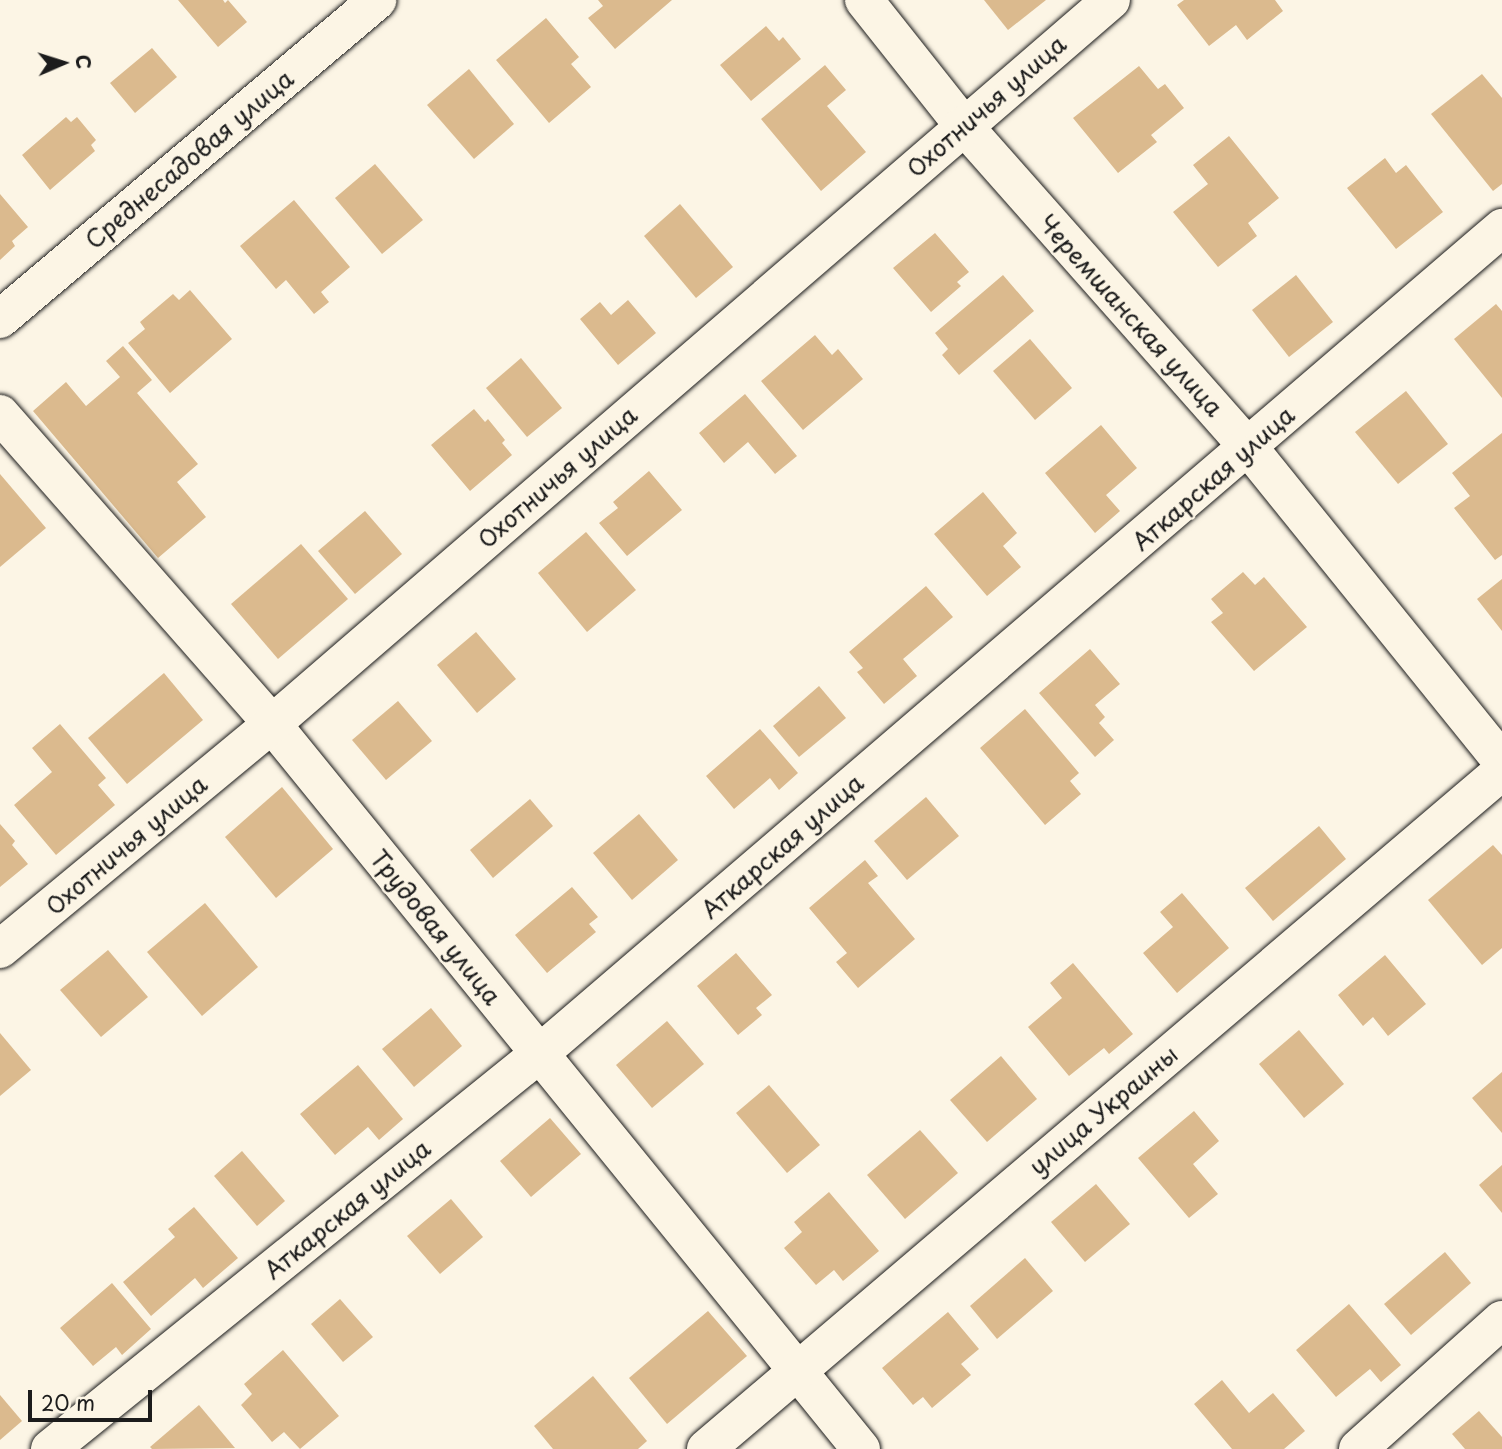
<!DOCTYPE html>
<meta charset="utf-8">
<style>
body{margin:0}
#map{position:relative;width:1502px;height:1449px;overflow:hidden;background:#fcf5e5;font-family:"Playpen Sans",sans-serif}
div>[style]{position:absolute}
.building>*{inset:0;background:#dbba8e}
.roads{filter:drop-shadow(0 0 2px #1c1c1c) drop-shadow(0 0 2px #1c1c1c)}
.minor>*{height:38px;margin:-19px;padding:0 19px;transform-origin:19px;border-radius:19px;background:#fcf5e5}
span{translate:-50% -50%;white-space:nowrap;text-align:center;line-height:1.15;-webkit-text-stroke:5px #fcf5e5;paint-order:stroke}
.street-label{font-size:24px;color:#1c1c1c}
.north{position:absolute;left:28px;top:28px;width:70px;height:70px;-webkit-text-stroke:5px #fcf5e5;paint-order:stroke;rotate:87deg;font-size:19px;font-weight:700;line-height:28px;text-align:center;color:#1c1c1c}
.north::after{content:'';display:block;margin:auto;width:24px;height:32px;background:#1c1c1c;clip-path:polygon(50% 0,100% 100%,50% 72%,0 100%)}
.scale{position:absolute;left:28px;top:1390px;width:124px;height:32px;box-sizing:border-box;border:4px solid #1c1c1c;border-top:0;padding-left:9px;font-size:21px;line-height:24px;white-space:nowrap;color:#1c1c1c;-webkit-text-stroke:5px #fcf5e5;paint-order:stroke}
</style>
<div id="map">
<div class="building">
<i style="clip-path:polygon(178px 0,223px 0,225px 3px,228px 0,247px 22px,218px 47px)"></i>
<i style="clip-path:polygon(598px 0,672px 0,615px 49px,588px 18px,603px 6px)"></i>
<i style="clip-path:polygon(984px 0,1046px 0,1008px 30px)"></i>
<i style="clip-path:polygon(1184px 0,1275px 0,1283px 11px,1247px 40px,1236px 25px,1209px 46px,1177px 5px)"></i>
<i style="clip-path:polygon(546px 18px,579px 57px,571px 64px,591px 87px,549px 123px,496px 60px)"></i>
<i style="clip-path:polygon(766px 26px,779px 41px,783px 37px,801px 59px,751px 101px,720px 65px)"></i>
<i style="clip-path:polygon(152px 48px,177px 77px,135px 113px,110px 83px)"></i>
<i style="clip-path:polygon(825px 65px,846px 90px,827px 106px,866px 152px,821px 191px,761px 119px)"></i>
<i style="clip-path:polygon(1139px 66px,1158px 89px,1165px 84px,1184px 108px,1151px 135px,1157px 142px,1118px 173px,1073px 118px)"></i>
<i style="clip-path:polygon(469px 69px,514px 124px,474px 159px,427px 105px)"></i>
<i style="clip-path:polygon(1482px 74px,1502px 98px,1502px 184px,1493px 191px,1431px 114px)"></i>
<i style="clip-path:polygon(66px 117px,71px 122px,77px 117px,96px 140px,91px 145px,95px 151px,50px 190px,22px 155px)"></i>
<i style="clip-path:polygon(1229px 136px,1279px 198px,1248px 223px,1257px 236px,1218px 267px,1173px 212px,1208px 184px,1193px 165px)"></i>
<i style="clip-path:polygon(1385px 158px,1396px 173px,1406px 165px,1443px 212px,1396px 249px,1347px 188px)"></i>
<i style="clip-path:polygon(375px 164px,423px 220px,382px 254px,335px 198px)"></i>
<i style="clip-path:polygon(0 194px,28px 227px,12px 241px,15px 246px,0 260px)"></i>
<i style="clip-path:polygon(294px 200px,350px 267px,321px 292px,329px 302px,314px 314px,286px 280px,276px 289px,240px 246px)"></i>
<i style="clip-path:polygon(680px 204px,733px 267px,696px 298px,644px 236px)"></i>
<i style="clip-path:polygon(935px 233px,969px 272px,957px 282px,961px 286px,931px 312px,893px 268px)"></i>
<i style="clip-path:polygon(1003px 275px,1034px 311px,959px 375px,942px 355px,948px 349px,935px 333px)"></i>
<i style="clip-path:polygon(1296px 275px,1333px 322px,1289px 357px,1252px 310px)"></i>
<i style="clip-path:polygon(190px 290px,232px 339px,170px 393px,128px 343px,145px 329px,140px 322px,173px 294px,179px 300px)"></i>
<i style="clip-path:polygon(628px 300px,656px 333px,618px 365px,580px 319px,600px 302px,611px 315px)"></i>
<i style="clip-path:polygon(1496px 304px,1502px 311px,1502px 398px,1454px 339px)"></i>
<i style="clip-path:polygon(815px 335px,832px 355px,838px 349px,863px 379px,803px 430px,761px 381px)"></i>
<i style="clip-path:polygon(1030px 339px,1072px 388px,1035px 420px,993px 371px)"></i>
<i style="clip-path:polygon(123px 346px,152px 380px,137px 393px,198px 464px,177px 482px,206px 517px,158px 558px,33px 411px,66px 382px,86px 406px,120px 377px,106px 361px)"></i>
<i style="clip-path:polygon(521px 358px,562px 408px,527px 437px,486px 388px)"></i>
<i style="clip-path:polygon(1406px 391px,1448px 444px,1398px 484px,1355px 432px)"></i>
<i style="clip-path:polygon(745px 394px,797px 456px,775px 474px,748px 442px,724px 463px,699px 433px)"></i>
<i style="clip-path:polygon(474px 409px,485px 422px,488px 419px,505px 440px,502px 443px,512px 455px,470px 491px,431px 445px)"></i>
<i style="clip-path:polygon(1101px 425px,1137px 468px,1106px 495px,1120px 511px,1095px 533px,1045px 473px)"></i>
<i style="clip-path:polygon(1502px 433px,1502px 555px,1495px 560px,1454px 508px,1470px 496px,1452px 473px)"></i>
<i style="clip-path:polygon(649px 471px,682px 510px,627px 556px,599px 523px,618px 508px,613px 502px)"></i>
<i style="clip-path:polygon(0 474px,46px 528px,0 567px)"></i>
<i style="clip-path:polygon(983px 492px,1017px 533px,1003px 546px,1021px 567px,987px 596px,934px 534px)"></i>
<i style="clip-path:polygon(365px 511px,402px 554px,355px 594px,318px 551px)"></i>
<i style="clip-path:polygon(586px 532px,636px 590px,587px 632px,538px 573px)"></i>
<i style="clip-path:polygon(301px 544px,348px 599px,278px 659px,231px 604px)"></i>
<i style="clip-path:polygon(1243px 572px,1255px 585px,1264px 577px,1307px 627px,1254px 671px,1211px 622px,1223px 613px,1211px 599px)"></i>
<i style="clip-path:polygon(1502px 579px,1502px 631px,1477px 599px)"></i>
<i style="clip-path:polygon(926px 586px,953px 617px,903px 659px,917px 676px,884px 704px,857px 672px,863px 668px,849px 652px)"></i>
<i style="clip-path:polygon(476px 632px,516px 679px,477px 713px,437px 665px)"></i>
<i style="clip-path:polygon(1090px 649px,1120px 684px,1095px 705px,1105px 717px,1099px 723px,1114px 740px,1095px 757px,1039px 693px)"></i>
<i style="clip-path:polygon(164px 673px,203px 720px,127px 784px,88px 738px)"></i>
<i style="clip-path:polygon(819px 686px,846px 718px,799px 757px,773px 726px)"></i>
<i style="clip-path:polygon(398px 701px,432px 741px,386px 780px,352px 740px)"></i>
<i style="clip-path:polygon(1025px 709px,1079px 773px,1070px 781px,1081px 794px,1045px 825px,980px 748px)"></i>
<i style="clip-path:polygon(60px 724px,106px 778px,98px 785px,115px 805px,56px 855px,14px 805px,52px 772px,32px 748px)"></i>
<i style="clip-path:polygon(760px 729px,798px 773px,779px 790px,770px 778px,734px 809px,706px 776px)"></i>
<i style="clip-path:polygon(282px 787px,333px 849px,276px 898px,225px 837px)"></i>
<i style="clip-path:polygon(926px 797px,959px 836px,907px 880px,874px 841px)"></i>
<i style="clip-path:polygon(530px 799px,553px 826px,493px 878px,470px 850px)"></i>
<i style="clip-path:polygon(639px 814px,678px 860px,632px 900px,593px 853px)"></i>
<i style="clip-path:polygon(0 824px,15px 841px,12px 845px,28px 864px,0 887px)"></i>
<i style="clip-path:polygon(1319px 826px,1346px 859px,1273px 921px,1245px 888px)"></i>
<i style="clip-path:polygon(1493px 845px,1502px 855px,1502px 948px,1482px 965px,1428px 900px)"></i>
<i style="clip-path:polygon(865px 860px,878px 876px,868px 883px,915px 939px,858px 988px,836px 962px,847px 953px,809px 908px)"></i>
<i style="clip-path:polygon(572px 887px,598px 917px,589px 924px,596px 932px,547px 973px,515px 935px)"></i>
<i style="clip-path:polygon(1182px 893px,1229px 948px,1177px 993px,1143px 953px,1173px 927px,1160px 912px)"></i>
<i style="clip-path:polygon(205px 903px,258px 967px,202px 1016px,147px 952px)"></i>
<i style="clip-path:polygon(108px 950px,148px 997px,101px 1037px,60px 990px)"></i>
<i style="clip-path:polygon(736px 953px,772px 995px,756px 1008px,762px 1015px,738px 1035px,697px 986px)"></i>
<i style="clip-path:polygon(1385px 955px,1426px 1004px,1388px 1036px,1373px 1017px,1363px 1026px,1338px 995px)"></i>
<i style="clip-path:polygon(1073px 963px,1133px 1034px,1109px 1054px,1104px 1048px,1069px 1076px,1028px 1027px,1062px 998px,1050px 983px)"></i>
<i style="clip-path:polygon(431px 1008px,462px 1046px,414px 1087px,382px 1049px)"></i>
<i style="clip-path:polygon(667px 1021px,704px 1064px,652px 1108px,616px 1065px)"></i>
<i style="clip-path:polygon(1299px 1030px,1344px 1084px,1304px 1118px,1259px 1064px)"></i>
<i style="clip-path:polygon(0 1033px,31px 1070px,0 1096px)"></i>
<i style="clip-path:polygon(1001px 1056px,1037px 1099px,987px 1142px,950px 1100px)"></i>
<i style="clip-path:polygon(358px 1065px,403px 1119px,379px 1140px,368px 1127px,335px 1155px,300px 1114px)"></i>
<i style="clip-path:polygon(1502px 1072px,1502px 1133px,1472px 1098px)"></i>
<i style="clip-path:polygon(769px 1085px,820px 1145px,787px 1173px,736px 1113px)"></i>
<i style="clip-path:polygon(1194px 1111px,1219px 1141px,1193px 1164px,1218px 1194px,1189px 1218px,1138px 1158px)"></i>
<i style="clip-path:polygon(550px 1118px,581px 1154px,531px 1197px,500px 1161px)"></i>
<i style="clip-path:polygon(920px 1130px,958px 1173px,905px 1219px,867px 1175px)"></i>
<i style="clip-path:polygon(242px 1151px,285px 1201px,257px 1226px,214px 1176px)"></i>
<i style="clip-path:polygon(1502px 1165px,1502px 1213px,1479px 1185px)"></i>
<i style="clip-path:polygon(1096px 1184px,1130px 1224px,1085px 1262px,1051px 1222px)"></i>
<i style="clip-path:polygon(829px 1192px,879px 1251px,843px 1281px,834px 1270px,816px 1285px,784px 1248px,802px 1232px,794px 1222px)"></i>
<i style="clip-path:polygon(451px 1199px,483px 1237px,440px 1274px,407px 1236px)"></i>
<i style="clip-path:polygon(194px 1207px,238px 1258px,203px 1288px,195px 1278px,151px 1316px,123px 1282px,175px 1237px,168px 1229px)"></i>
<i style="clip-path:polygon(1445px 1252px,1471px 1283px,1411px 1335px,1384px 1304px)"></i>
<i style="clip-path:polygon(1025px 1258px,1053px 1291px,997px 1339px,970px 1306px)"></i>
<i style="clip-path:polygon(112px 1283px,151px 1329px,122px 1355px,116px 1347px,93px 1366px,60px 1328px)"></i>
<i style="clip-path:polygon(340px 1299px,373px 1337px,343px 1362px,311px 1324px)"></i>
<i style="clip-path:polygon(1349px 1304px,1401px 1365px,1381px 1382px,1370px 1369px,1336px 1397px,1296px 1350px)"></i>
<i style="clip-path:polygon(708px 1311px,747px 1356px,667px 1424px,629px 1378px)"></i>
<i style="clip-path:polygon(948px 1312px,979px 1349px,961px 1364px,971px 1375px,932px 1408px,923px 1397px,913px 1405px,882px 1368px)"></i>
<i style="clip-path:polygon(283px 1350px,339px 1416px,300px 1449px,284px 1432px,272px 1442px,241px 1405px,252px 1394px,244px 1384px)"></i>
<i style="clip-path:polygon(593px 1376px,647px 1441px,638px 1449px,553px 1449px,534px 1426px)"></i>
<i style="clip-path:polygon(1222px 1380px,1249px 1413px,1273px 1393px,1305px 1431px,1284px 1449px,1232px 1449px,1194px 1404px)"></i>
<i style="clip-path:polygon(0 1395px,22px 1421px,0 1440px)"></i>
<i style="clip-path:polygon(199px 1405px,235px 1448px,152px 1449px,150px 1447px)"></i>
<i style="clip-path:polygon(1479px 1411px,1502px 1437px,1502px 1449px,1465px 1449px,1452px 1434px)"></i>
</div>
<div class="roads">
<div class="minor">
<i style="left:864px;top:0;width:159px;rotate:51.6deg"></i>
<i style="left:963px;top:125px;width:431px;rotate:48.5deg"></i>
<i style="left:1249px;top:448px;width:403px;rotate:51.1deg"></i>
<i style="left:0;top:319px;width:494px;rotate:-40.2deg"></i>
<i style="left:0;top:414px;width:412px;rotate:48.7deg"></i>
<i style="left:272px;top:724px;width:934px;rotate:50.91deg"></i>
<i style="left:0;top:949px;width:353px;rotate:-39.6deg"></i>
<i style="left:272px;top:724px;width:1108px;rotate:-40.79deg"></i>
<i style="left:50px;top:1449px;width:629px;rotate:-38.93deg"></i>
<i style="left:539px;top:1054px;width:1269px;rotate:-40.62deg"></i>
<i style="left:706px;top:1449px;width:1046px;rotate:-40.42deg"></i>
<i style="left:1358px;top:1449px;width:193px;rotate:-41.9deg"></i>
</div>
</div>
<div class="street-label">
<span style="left:986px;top:106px;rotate:-41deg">Охотничья улица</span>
<span style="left:189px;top:159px;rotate:-40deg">Среднесадовая улица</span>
<span style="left:1131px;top:315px;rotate:48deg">Черемшанская улица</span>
<span style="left:557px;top:477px;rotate:-41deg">Охотничья улица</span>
<span style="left:1213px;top:478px;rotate:-41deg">Аткарская улица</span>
<span style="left:126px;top:845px;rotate:-40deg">Охотничья улица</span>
<span style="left:782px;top:846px;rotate:-41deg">Аткарская улица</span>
<span style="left:436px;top:927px;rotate:51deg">Трудовая улица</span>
<span style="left:1103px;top:1110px;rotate:-40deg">улица Украины</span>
<span style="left:347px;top:1209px;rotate:-39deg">Аткарская улица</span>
</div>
<div class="north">С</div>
<div class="scale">20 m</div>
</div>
